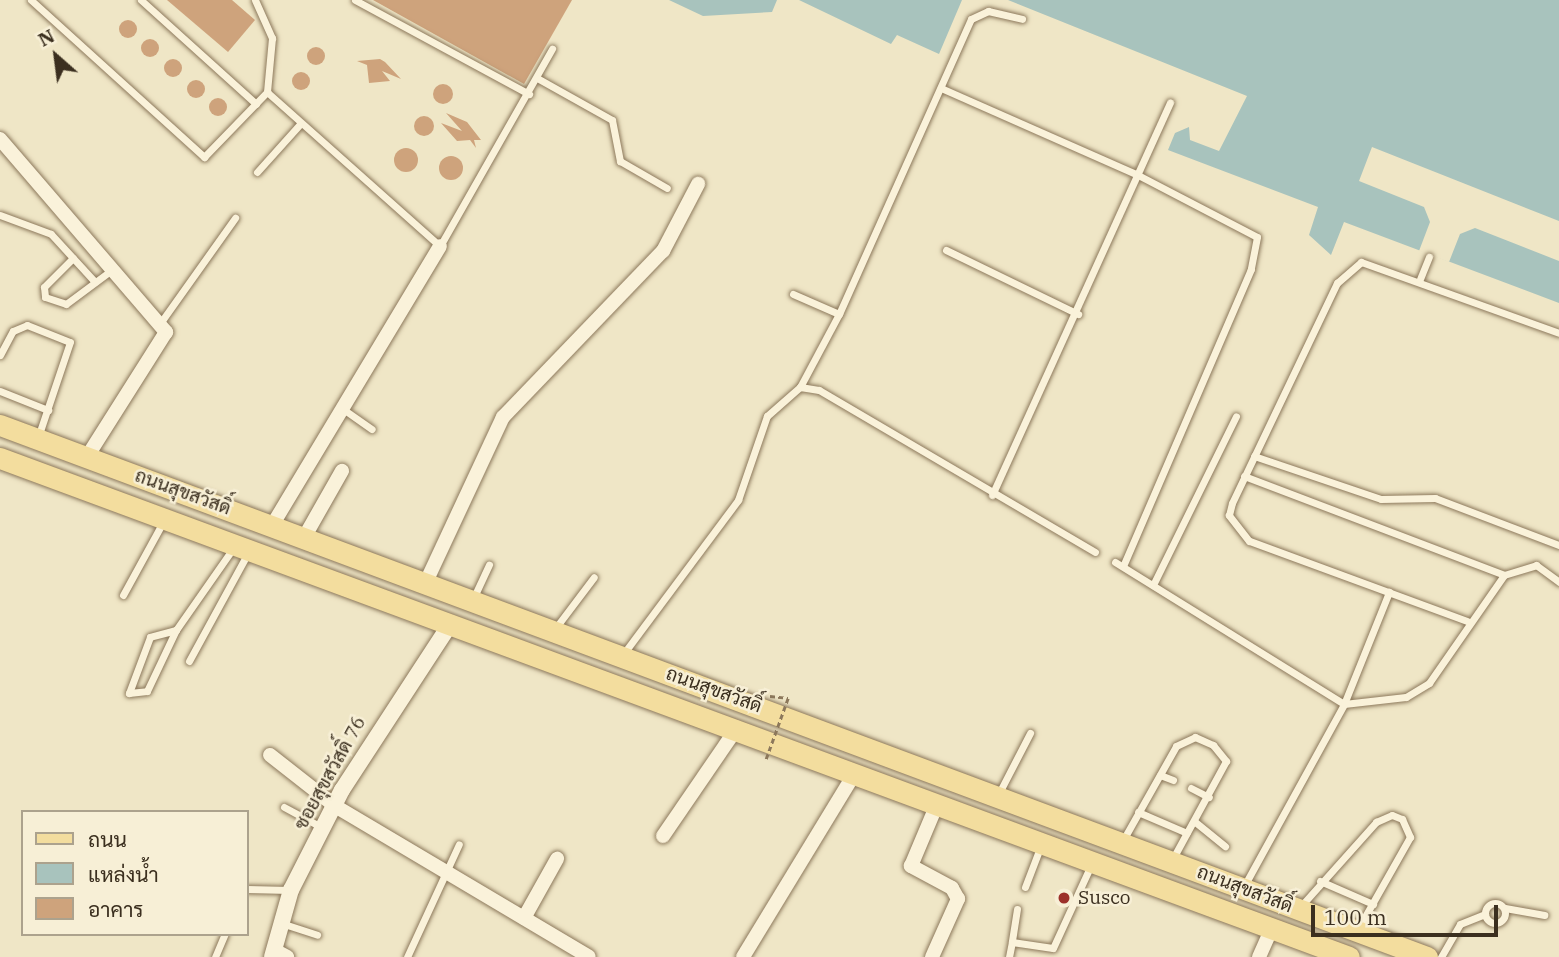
<!DOCTYPE html>
<meta charset="utf-8">
<style>
body{margin:0}
#map{position:relative;width:1559px;height:957px;overflow:hidden;background:#efe6c6;font-family:"IBM Plex Serif",Sarabun,serif}
div>[style]{position:absolute}
.water>*{inset:0;background:#a8c3bd}
.pier>*{inset:0;background:#efe6c6}
.building>*{inset:0;background:#cea37c}
.round{border-radius:50%}
.path>*{height:2.5px;margin-top:-1.25px;transform-origin:0;background:repeating-linear-gradient(90deg,#8c785b 0 5px,transparent 0 8.5px)}
.roads{filter:drop-shadow(0 0 2px #8c785b) drop-shadow(0 0 2px #8c785b)}
.service>*{height:7px;margin:-3.5px;padding:0 3.5px;transform-origin:3.5px;border-radius:3.5px;background:#faf2da}
.service>.ring{margin:-3.5px;padding:0;box-sizing:content-box;background:none;border:7px solid #faf2da;border-radius:50%}
.minor>*{height:14px;margin:-7px;padding:0 7px;transform-origin:7px;border-radius:7px;background:#faf2da}
.tertiary>*{height:16px;margin:-8px;padding:0 8px;transform-origin:8px;border-radius:8px;background:#faf2da}
.primary>*{height:21px;margin:-10.5px;padding:0 10.5px;transform-origin:10.5px;border-radius:10.5px;background:#f3dd9e}
.path-bridge>*{height:2.5px;margin-top:-1.25px;transform-origin:0;background:repeating-linear-gradient(90deg,#8c785b 0 5px,transparent 0 8.5px)}
.dots>*{width:19px;height:19px;translate:-50% -50%;box-sizing:border-box;border:4px solid #f7efd6;border-radius:50%}
span{translate:-50% -50%;white-space:nowrap;text-align:center;line-height:1.15;-webkit-text-stroke:5px #f7efd6;paint-order:stroke}
.street-label{font-size:19px;color:#3b2f1f}
.poi-label{font-size:19px;color:#3b2f1f}
.left{translate:0 -50%;text-align:left}
.legend{position:absolute;left:21px;top:810px;width:228px;height:126px;box-sizing:border-box;background:#f7efd6;border:2px solid #aca28d;margin:0;padding:9px 12px;list-style:none;font-size:21px;color:#3b2f1f}
.legend li{display:flex;align-items:center;gap:14px;height:35px}
.legend b{width:35px;border:2px solid #aca28d}
.north{position:absolute;left:21px;top:21px;width:70px;height:70px;-webkit-text-stroke:5px #f7efd6;paint-order:stroke;rotate:332deg;font-size:19px;font-weight:700;line-height:28px;text-align:center;color:#3b2f1f}
.north::after{content:'';display:block;margin:auto;width:24px;height:32px;background:#3b2f1f;clip-path:polygon(50% 0,100% 100%,50% 72%,0 100%)}
.scale{position:absolute;left:1311px;top:905px;width:187px;height:32px;box-sizing:border-box;border:4px solid #3b2f1f;border-top:0;padding-left:9px;font-size:21px;line-height:24px;white-space:nowrap;color:#3b2f1f;-webkit-text-stroke:5px #f7efd6;paint-order:stroke}
</style>
<div id="map">
<div class="water">
<i style="clip-path:polygon(669px 0,777px 0,772px 12px,703px 16px)"></i>
<i style="clip-path:polygon(799px 0,962px 0,939px 54px,897px 35px,891px 44px)"></i>
<i style="clip-path:polygon(1008px 0,1559px 0,1559px 303px,1344px 222px,1331px 255px,1309px 235px,1318px 207px,1168px 150px,1175px 133px,1189px 127px,1190px 140px,1219px 151px,1247px 96px)"></i>
</div>
<div class="pier">
<i style="clip-path:polygon(1372px 147px,1559px 221px,1559px 261px,1475px 228px,1460px 234px,1449px 262px,1419px 251px,1430px 222px,1424px 207px,1359px 181px)"></i>
</div>
<div class="building">
<i style="clip-path:polygon(167px 0,232px 0,255px 20px,228px 52px)"></i>
<i style="clip-path:polygon(373px 0,572px 0,524px 84px)"></i>
<i class="round" style="left:119px;top:20px;width:18px;height:18px"></i>
<i class="round" style="left:141px;top:39px;width:18px;height:18px"></i>
<i class="round" style="left:307px;top:47px;width:18px;height:18px"></i>
<i class="round" style="left:164px;top:59px;width:18px;height:18px"></i>
<i style="clip-path:polygon(380px 59px,385px 62px,401px 79px,382px 71px,390px 81px,369px 83px,367px 65px,357px 61px)"></i>
<i class="round" style="left:292px;top:72px;width:18px;height:18px"></i>
<i class="round" style="left:187px;top:80px;width:18px;height:18px"></i>
<i class="round" style="left:433px;top:84px;width:20px;height:20px"></i>
<i class="round" style="left:209px;top:98px;width:18px;height:18px"></i>
<i style="clip-path:polygon(446px 113px,467px 122px,481px 140px,474px 140px,476px 148px,470px 140px,457px 141px,441px 123px,462px 131px)"></i>
<i class="round" style="left:414px;top:116px;width:20px;height:20px"></i>
<i class="round" style="left:394px;top:148px;width:24px;height:24px"></i>
<i class="round" style="left:439px;top:156px;width:24px;height:24px"></i>
</div>
<div class="path">
<i style="left:770px;top:696px;width:18px;rotate:6deg"></i>
</div>
<div class="roads">
<div class="service">
<i style="left:31px;top:0;width:234px;rotate:42.2deg"></i>
<i style="left:204px;top:157px;width:91px;rotate:-45.9deg"></i>
<i style="left:141px;top:0;width:155px;rotate:42.1deg"></i>
<i style="left:255px;top:0;width:42px;rotate:65.9deg"></i>
<i style="left:272px;top:38px;width:54px;rotate:95.3deg"></i>
<i style="left:267px;top:92px;width:232px;rotate:41.7deg"></i>
<i style="left:440px;top:246px;width:227px;rotate:-60.4deg"></i>
<i style="left:355px;top:0;width:198px;rotate:28.4deg"></i>
<i style="left:537px;top:78px;width:86px;rotate:29.2deg"></i>
<i style="left:612px;top:120px;width:42px;rotate:79deg"></i>
<i style="left:620px;top:161px;width:54px;rotate:29.9deg"></i>
<i style="left:941px;top:88px;width:215px;rotate:23.8deg"></i>
<i style="left:1138px;top:175px;width:134px;rotate:27.5deg"></i>
<i style="left:1257px;top:237px;width:33px;rotate:101deg"></i>
<i style="left:1251px;top:269px;width:323px;rotate:113.3deg"></i>
<i style="left:257px;top:172px;width:64px;rotate:-48.1deg"></i>
<i style="left:0;top:215px;width:54px;rotate:20.4deg"></i>
<i style="left:51px;top:234px;width:65px;rotate:47.5deg"></i>
<i style="left:946px;top:250px;width:147px;rotate:25.9deg"></i>
<i style="left:73px;top:258px;width:41px;rotate:135deg"></i>
<i style="left:44px;top:287px;width:10px;rotate:84deg"></i>
<i style="left:45px;top:297px;width:22px;rotate:18deg"></i>
<i style="left:66px;top:304px;width:59px;rotate:-36.7deg"></i>
<i style="left:1420px;top:279px;width:24px;rotate:-68deg"></i>
<i style="left:793px;top:294px;width:50px;rotate:23.5deg"></i>
<i style="left:161px;top:322px;width:128px;rotate:-54.6deg"></i>
<i style="left:0;top:355px;width:27px;rotate:-62deg"></i>
<i style="left:13px;top:331px;width:15px;rotate:-23deg"></i>
<i style="left:27px;top:325px;width:46px;rotate:21.6deg"></i>
<i style="left:70px;top:342px;width:100px;rotate:108.6deg"></i>
<i style="left:800px;top:387px;width:83px;rotate:-61.9deg"></i>
<i style="left:839px;top:314px;width:323px;rotate:-65.9deg"></i>
<i style="left:971px;top:19px;width:19px;rotate:-25deg"></i>
<i style="left:988px;top:11px;width:35px;rotate:13deg"></i>
<i style="left:0;top:391px;width:52px;rotate:21.6deg"></i>
<i style="left:343px;top:409px;width:35px;rotate:35deg"></i>
<i style="left:1254px;top:456px;width:134px;rotate:18.7deg"></i>
<i style="left:1381px;top:499px;width:54px;rotate:-1.1deg"></i>
<i style="left:1435px;top:498px;width:133px;rotate:20.8deg"></i>
<i style="left:1244px;top:476px;width:278px;rotate:20.8deg"></i>
<i style="left:992px;top:495px;width:431px;rotate:-65.6deg"></i>
<i style="left:1115px;top:562px;width:269px;rotate:31.8deg"></i>
<i style="left:1344px;top:704px;width:121px;rotate:-68.1deg"></i>
<i style="left:1153px;top:585px;width:188px;rotate:-63.8deg"></i>
<i style="left:123px;top:595px;width:83px;rotate:-61.3deg"></i>
<i style="left:473px;top:599px;width:38px;rotate:-65deg"></i>
<i style="left:1467px;top:621px;width:232px;rotate:-159.8deg"></i>
<i style="left:1249px;top:541px;width:33px;rotate:-128deg"></i>
<i style="left:1229px;top:515px;width:12px;rotate:-76deg"></i>
<i style="left:1232px;top:503px;width:244px;rotate:-64.5deg"></i>
<i style="left:1337px;top:283px;width:32px;rotate:-41deg"></i>
<i style="left:1361px;top:262px;width:210px;rotate:19.7deg"></i>
<i style="left:176px;top:630px;width:27px;rotate:165deg"></i>
<i style="left:150px;top:637px;width:60px;rotate:110.6deg"></i>
<i style="left:129px;top:693px;width:18px;rotate:-6deg"></i>
<i style="left:147px;top:691px;width:68px;rotate:-64.6deg"></i>
<i style="left:176px;top:630px;width:101px;rotate:-55.1deg"></i>
<i style="left:554px;top:630px;width:66px;rotate:-53deg"></i>
<i style="left:624px;top:653px;width:191px;rotate:-53.3deg"></i>
<i style="left:738px;top:500px;width:89px;rotate:-71deg"></i>
<i style="left:767px;top:416px;width:44px;rotate:-41.3deg"></i>
<i style="left:800px;top:387px;width:19px;rotate:9deg"></i>
<i style="left:819px;top:390px;width:320px;rotate:30.4deg"></i>
<i style="left:189px;top:661px;width:123px;rotate:-61.4deg"></i>
<i style="left:1160px;top:775px;width:14px;rotate:21deg"></i>
<i style="left:1191px;top:788px;width:20px;rotate:27deg"></i>
<i style="left:998px;top:795px;width:70px;rotate:-62.7deg"></i>
<i style="left:284px;top:807px;width:44px;rotate:28.3deg"></i>
<i style="left:1138px;top:812px;width:53px;rotate:23.2deg"></i>
<i style="left:1194px;top:821px;width:40px;rotate:39deg"></i>
<i style="left:1122px;top:842px;width:110px;rotate:-60.6deg"></i>
<i style="left:1176px;top:746px;width:21px;rotate:-25deg"></i>
<i style="left:1195px;top:737px;width:20px;rotate:24deg"></i>
<i style="left:1213px;top:745px;width:21px;rotate:51deg"></i>
<i style="left:1226px;top:761px;width:113px;rotate:118.6deg"></i>
<i style="left:1320px;top:881px;width:58px;rotate:23.5deg"></i>
<i style="left:1025px;top:887px;width:45px;rotate:-69.1deg"></i>
<i style="left:1243px;top:888px;width:210px;rotate:-61.2deg"></i>
<i style="left:1344px;top:704px;width:62px;rotate:-6.4deg"></i>
<i style="left:1406px;top:697px;width:27px;rotate:-31deg"></i>
<i style="left:1429px;top:683px;width:131px;rotate:-55.2deg"></i>
<i style="left:1504px;top:575px;width:34px;rotate:-17deg"></i>
<i style="left:1536px;top:565px;width:29px;rotate:36deg"></i>
<i style="left:247px;top:889px;width:43px;rotate:1.3deg"></i>
<i class="ring" style="left:1485px;top:903px;width:13px;height:13px"></i>
<i style="left:1301px;top:906px;width:113px;rotate:-48.2deg"></i>
<i style="left:1376px;top:822px;width:17px;rotate:-24deg"></i>
<i style="left:1392px;top:815px;width:11px;rotate:22deg"></i>
<i style="left:1402px;top:819px;width:20px;rotate:66deg"></i>
<i style="left:1410px;top:837px;width:106px;rotate:119.5deg"></i>
<i style="left:1505px;top:908px;width:40px;rotate:10deg"></i>
<i style="left:1017px;top:909px;width:33px;rotate:99deg"></i>
<i style="left:1012px;top:942px;width:41px;rotate:8.3deg"></i>
<i style="left:1053px;top:948px;width:94px;rotate:-65.4deg"></i>
<i style="left:281px;top:923px;width:38px;rotate:18deg"></i>
<i style="left:215px;top:957px;width:25px;rotate:-67deg"></i>
<i style="left:407px;top:957px;width:124px;rotate:-65.3deg"></i>
<i style="left:1009px;top:957px;width:15px;rotate:-79deg"></i>
<i style="left:1441px;top:957px;width:38px;rotate:-60deg"></i>
<i style="left:1460px;top:924px;width:27px;rotate:-22deg"></i>
</div>
<div class="minor">
<i style="left:0;top:139px;width:255px;rotate:49.3deg"></i>
<i style="left:166px;top:332px;width:148px;rotate:122.3deg"></i>
<i style="left:273px;top:524px;width:324px;rotate:-59deg"></i>
<i style="left:305px;top:536px;width:75px;rotate:-60.4deg"></i>
<i style="left:426px;top:582px;width:182px;rotate:-65deg"></i>
<i style="left:503px;top:417px;width:231px;rotate:-46.1deg"></i>
<i style="left:663px;top:251px;width:76px;rotate:-62.4deg"></i>
<i style="left:270px;top:755px;width:83px;rotate:38.1deg"></i>
<i style="left:335px;top:806px;width:295px;rotate:30.7deg"></i>
<i style="left:663px;top:836px;width:131px;rotate:-55.6deg"></i>
<i style="left:524px;top:918px;width:68px;rotate:-60.8deg"></i>
<i style="left:274px;top:950px;width:15px;rotate:28deg"></i>
<i style="left:743px;top:957px;width:215px;rotate:-58.7deg"></i>
<i style="left:932px;top:957px;width:64px;rotate:-65.9deg"></i>
<i style="left:958px;top:899px;width:13px;rotate:-119deg"></i>
<i style="left:952px;top:888px;width:47px;rotate:-151.8deg"></i>
<i style="left:911px;top:866px;width:67px;rotate:-67.2deg"></i>
<i style="left:1259px;top:957px;width:32px;rotate:-66deg"></i>
</div>
<div class="tertiary">
<i style="left:272px;top:957px;width:70px;rotate:-74.2deg"></i>
<i style="left:291px;top:890px;width:112px;rotate:-63deg"></i>
<i style="left:342px;top:790px;width:199px;rotate:-56.9deg"></i>
</div>
<div class="primary">
<i style="left:0;top:425px;width:1523px;rotate:20.45deg"></i>
<i style="left:0;top:458px;width:1438px;rotate:20.3deg"></i>
</div>
</div>
<div class="path-bridge">
<i style="left:766px;top:759px;width:65px;rotate:-70.2deg"></i>
</div>
<div class="dots">
<i style="left:1064px;top:898px;background:#9c302a"></i>
</div>
<div class="street-label">
<span style="left:183px;top:492px;rotate:20deg">ถนนสุขสวัสดิ์</span>
<span style="left:714px;top:690px;rotate:20deg">ถนนสุขสวัสดิ์</span>
<span style="left:330px;top:773px;rotate:-61deg">ซอยสุขสวัสดิ์ 76</span>
<span style="left:1245px;top:889px;rotate:21deg">ถนนสุขสวัสดิ์</span>
</div>
<div class="poi-label">
<span class="left" style="left:1078px;top:898px">Susco</span>
</div>
<ul class="legend">
<li><b style="height:9px;background:#f3dd9e"></b>ถนน</li>
<li><b style="height:19px;background:#a8c3bd"></b>แหล่งน้ำ</li>
<li><b style="height:19px;background:#cea37c"></b>อาคาร</li>
</ul>
<div class="north">N</div>
<div class="scale">100 m</div>
</div>
